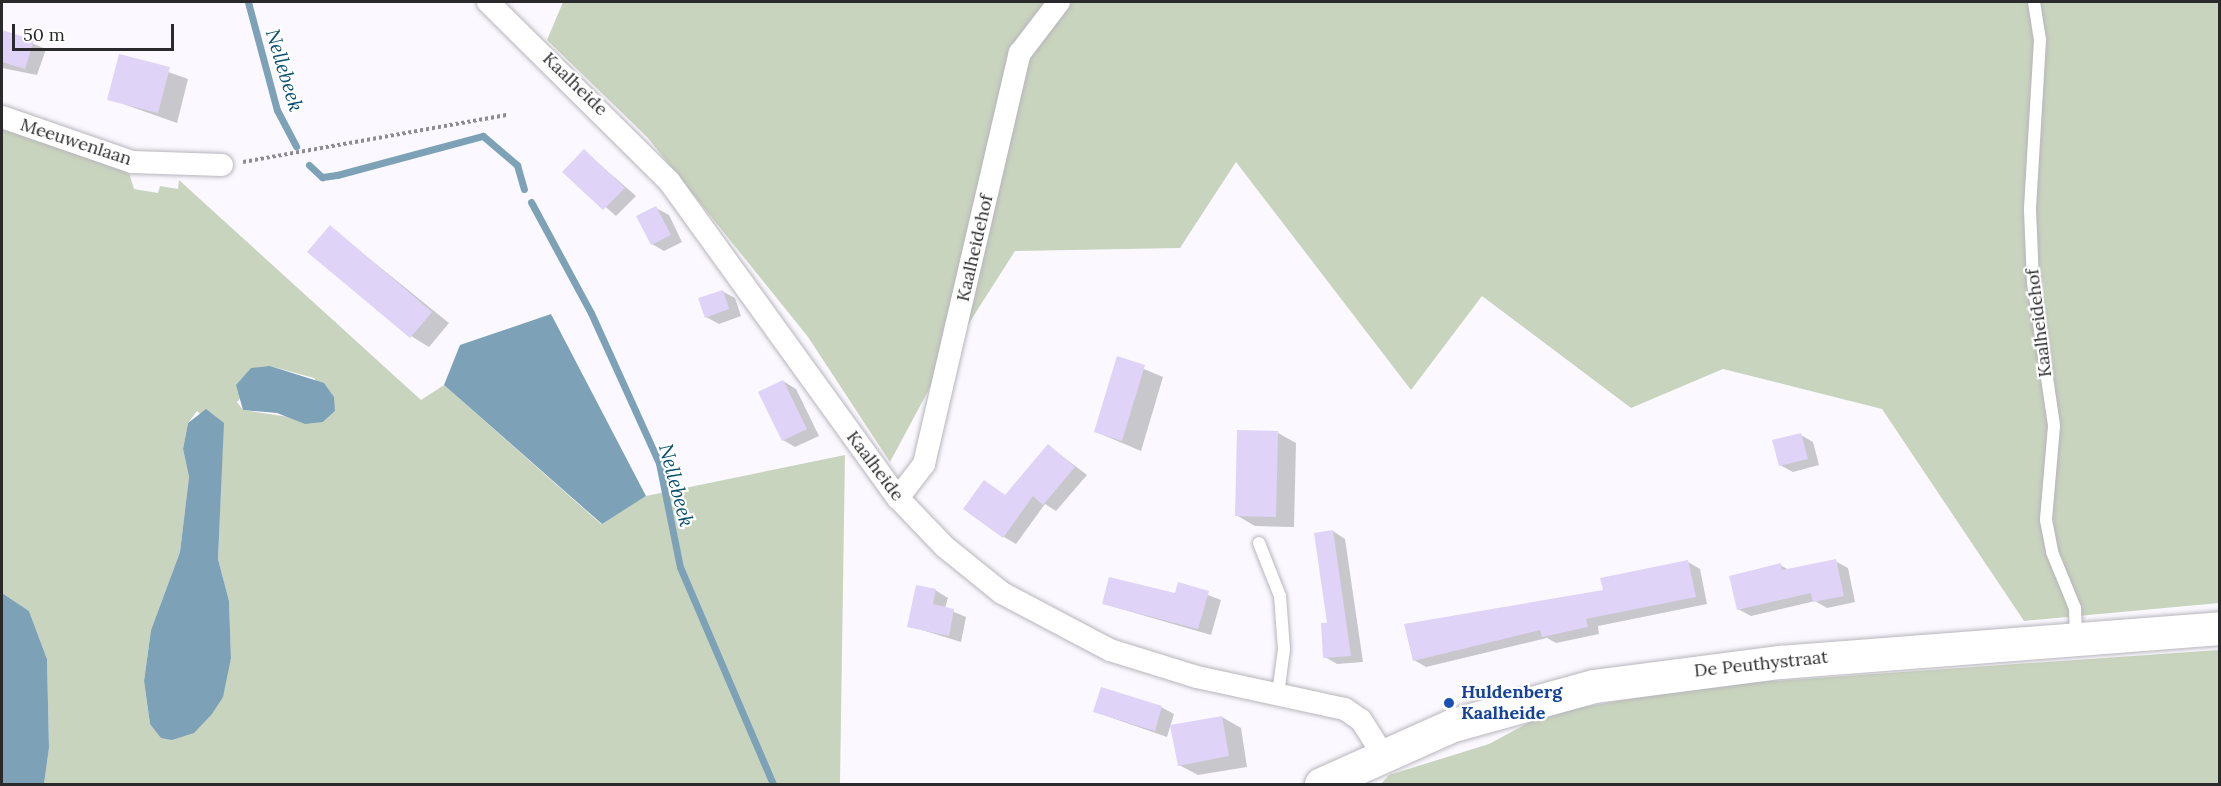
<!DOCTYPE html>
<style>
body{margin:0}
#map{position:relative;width:2221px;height:786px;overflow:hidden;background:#fbf9ff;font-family:Lora,serif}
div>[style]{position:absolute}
.green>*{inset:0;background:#c9d4be}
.water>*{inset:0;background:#7da2b8}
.shadow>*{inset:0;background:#0003}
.stream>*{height:7px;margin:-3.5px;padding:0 3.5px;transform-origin:3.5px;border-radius:3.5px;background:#7da2b8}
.building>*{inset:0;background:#e0d3f8}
.path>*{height:4px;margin-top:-2px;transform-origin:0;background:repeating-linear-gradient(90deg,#8e8c90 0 3px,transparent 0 6px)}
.roads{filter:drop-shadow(0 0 2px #b7b5bb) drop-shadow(0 0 2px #b7b5bb)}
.lane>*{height:12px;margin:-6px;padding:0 6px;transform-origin:6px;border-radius:6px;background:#fff}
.street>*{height:22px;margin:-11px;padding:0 11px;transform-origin:11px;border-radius:11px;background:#fff}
.secondary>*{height:33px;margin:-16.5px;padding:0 16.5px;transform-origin:16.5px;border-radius:16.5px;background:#fff}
.dots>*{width:16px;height:16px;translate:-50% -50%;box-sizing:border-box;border:3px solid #fff;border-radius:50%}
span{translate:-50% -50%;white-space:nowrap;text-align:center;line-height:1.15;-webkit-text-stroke:4.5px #fff;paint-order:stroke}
.street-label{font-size:18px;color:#2a292b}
.transit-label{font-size:18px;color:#164399;font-weight:700}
.left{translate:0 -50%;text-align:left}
.water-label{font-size:20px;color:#09506f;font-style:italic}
.frame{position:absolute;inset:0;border:3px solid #2a292b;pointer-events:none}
.scale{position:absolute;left:12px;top:24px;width:162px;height:27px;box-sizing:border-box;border:3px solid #2a292b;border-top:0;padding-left:8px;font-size:18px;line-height:21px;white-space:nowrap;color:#2a292b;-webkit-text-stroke:4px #fff;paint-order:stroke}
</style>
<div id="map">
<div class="green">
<i style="clip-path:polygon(563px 2px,2219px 2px,2219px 603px,2024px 621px,1882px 409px,1723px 369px,1631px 408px,1482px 296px,1411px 390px,1236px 162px,1180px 248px,1015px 251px,941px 367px,890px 462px,808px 337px,647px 137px,547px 40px)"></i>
<i style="clip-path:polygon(evenodd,2px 128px,129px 173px,134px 189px,158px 193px,160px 186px,178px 189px,179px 180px,421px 400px,444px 385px,601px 524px,646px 496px,845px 455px,840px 784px,44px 784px,49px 748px,47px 659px,29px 611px,2px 593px,2px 128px,270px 366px,314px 378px,335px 411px,323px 422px,243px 410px,237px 402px,270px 366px,2px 128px,197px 411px,223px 433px,218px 559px,229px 601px,231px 658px,226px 674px,150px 724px,144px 681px,151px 630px,180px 552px,189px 477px,183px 449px,188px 423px,197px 411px)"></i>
<i style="clip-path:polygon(2219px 650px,2219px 784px,1381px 784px,1389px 775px,1489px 744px,1546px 713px,1715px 685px)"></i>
</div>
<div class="water">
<i style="clip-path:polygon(551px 314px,646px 496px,602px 524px,444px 385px,460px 345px)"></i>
<i style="clip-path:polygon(270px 366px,324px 383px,334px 397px,335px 411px,323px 422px,305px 424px,277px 413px,243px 410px,236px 385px,251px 368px)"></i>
<i style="clip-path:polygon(206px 409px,224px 423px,218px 559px,229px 601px,231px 658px,223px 697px,212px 714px,194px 733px,172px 740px,161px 738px,150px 724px,144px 681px,151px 630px,180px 552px,189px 477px,183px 449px,188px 423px)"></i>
<i style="clip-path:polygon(2px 593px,29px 611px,47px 659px,49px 748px,44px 784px,2px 784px)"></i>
</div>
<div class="shadow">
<i style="clip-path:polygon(2px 31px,46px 49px,37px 75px,2px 68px)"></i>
<i style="clip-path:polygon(120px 55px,188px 79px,177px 123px,109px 99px)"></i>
<i style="clip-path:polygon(584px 151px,636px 196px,616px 216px,565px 172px)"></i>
<i style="clip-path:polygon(656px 208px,669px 215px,682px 242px,664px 251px,652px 244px)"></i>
<i style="clip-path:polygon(330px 227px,449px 323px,429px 347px,411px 336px)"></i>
<i style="clip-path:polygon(722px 291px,735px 298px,741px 316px,719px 324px,706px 317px)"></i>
<i style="clip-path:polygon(1118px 358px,1163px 377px,1141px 451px,1096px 432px)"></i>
<i style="clip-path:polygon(783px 381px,796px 389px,819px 436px,795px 447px,783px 440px)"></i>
<i style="clip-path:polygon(1278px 433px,1296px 443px,1294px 527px,1255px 526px,1236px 515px)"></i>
<i style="clip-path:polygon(1801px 435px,1813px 442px,1819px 465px,1793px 472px,1780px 465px)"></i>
<i style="clip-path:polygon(1049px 446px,1087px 475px,1056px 511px,1045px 504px,1016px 544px,1004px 537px,1006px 496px)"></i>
<i style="clip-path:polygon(1333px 531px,1345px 539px,1363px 662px,1337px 664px,1325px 657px)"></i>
<i style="clip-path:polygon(1835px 561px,1848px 568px,1855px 602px,1827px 608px,1815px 601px,1751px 616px,1738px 609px,1780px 565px,1789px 570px)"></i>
<i style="clip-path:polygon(1688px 562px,1700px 569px,1707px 604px,1598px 626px,1599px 634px,1556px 643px,1547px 638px,1426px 667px,1414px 660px)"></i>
<i style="clip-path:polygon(1179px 584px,1221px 600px,1211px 635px,1104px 604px,1176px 595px)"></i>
<i style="clip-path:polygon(935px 590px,948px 598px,945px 608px,966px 617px,961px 642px,909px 626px)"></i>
<i style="clip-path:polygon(1161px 707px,1174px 714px,1167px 737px,1095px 712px)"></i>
<i style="clip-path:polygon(1222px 717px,1241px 728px,1247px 767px,1198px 775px,1179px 765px)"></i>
</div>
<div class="stream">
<i style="left:248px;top:2px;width:112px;rotate:75deg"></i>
<i style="left:277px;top:110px;width:41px;rotate:62.2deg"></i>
<i style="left:309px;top:165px;width:18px;rotate:43deg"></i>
<i style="left:322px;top:177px;width:15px;rotate:-8deg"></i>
<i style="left:337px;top:175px;width:151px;rotate:-15deg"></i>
<i style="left:483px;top:136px;width:45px;rotate:40.5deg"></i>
<i style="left:517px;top:165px;width:25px;rotate:74deg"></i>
<i style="left:531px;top:202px;width:126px;rotate:61.6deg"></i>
<i style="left:591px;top:313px;width:165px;rotate:65.6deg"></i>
<i style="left:659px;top:463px;width:106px;rotate:78.6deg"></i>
<i style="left:680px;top:567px;width:236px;rotate:66.8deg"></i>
</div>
<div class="building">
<i style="clip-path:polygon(2px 30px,34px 40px,25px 69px,2px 62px)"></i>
<i style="clip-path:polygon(119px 54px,170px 67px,158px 113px,107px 100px)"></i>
<i style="clip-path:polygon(584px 149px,625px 188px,603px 210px,562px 172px)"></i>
<i style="clip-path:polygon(656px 206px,671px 235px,651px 245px,636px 216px)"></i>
<i style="clip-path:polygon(330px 225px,432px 312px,410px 338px,307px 252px)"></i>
<i style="clip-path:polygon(723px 290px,729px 309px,705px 318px,698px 298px)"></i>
<i style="clip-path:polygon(1117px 356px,1145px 365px,1122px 441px,1094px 432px)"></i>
<i style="clip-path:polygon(783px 380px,807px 429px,782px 441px,758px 392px)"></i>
<i style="clip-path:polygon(1237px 430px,1278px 431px,1276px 517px,1235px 516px)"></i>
<i style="clip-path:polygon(1801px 433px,1808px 459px,1779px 466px,1772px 440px)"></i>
<i style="clip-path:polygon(1048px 444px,1075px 467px,1043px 505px,1033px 496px,1003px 538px,963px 509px,984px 480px,1005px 495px)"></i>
<i style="clip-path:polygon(1333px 530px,1351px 656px,1323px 658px,1321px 623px,1327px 623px,1314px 533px)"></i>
<i style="clip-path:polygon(1836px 559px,1844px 596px,1813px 602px,1811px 593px,1737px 610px,1729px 576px,1781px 563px,1782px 570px)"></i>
<i style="clip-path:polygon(1688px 560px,1696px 597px,1586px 619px,1588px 627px,1542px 637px,1540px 630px,1413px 661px,1404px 624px,1603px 590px,1600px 578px)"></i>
<i style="clip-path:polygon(1109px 577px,1175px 593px,1178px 582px,1209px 591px,1198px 629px,1102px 604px)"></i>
<i style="clip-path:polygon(916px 585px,936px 589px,933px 604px,954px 609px,949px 636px,907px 627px)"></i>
<i style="clip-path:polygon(1101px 687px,1162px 706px,1155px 731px,1093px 712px)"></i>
<i style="clip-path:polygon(1222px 716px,1229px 756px,1178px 766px,1170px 725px)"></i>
</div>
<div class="path">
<i style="left:243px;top:162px;width:269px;rotate:-10.1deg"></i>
</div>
<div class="roads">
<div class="lane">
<i style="left:2034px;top:2px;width:38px;rotate:81deg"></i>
<i style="left:2040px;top:40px;width:170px;rotate:93.4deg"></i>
<i style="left:2030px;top:210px;width:73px;rotate:87.6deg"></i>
<i style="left:2033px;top:283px;width:145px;rotate:81.6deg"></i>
<i style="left:2054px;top:426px;width:94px;rotate:94.9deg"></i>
<i style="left:2046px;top:520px;width:33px;rotate:79deg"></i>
<i style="left:2052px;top:552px;width:61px;rotate:67.7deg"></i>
<i style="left:2075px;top:608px;width:29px;rotate:88deg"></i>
<i style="left:1259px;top:543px;width:57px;rotate:68.4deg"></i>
<i style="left:1280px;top:596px;width:53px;rotate:85.7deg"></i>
<i style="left:1284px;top:649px;width:45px;rotate:97.6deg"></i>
</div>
<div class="street">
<i style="left:488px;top:2px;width:255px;rotate:44.7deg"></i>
<i style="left:669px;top:181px;width:391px;rotate:54.2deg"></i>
<i style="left:898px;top:498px;width:68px;rotate:46.2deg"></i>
<i style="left:945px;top:547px;width:73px;rotate:38.9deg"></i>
<i style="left:1002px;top:593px;width:122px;rotate:27.8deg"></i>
<i style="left:1110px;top:650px;width:91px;rotate:17.2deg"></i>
<i style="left:1197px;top:677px;width:151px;rotate:12.2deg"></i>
<i style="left:1345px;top:709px;width:19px;rotate:35deg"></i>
<i style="left:1361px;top:720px;width:41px;rotate:57.8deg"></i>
<i style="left:2px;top:117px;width:138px;rotate:19.1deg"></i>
<i style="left:132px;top:162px;width:90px;rotate:1.9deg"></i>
<i style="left:898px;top:498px;width:43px;rotate:-52.6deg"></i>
<i style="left:924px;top:464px;width:422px;rotate:-76.9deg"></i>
<i style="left:1020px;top:53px;width:64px;rotate:-52.6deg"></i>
</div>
<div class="secondary">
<i style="left:1321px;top:784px;width:145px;rotate:-24.1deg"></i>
<i style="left:1453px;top:725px;width:146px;rotate:-15.5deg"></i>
<i style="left:1594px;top:686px;width:188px;rotate:-7.4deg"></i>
<i style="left:1780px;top:662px;width:441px;rotate:-4.4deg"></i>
</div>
</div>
<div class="dots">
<i style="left:1449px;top:703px;background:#1a4fb4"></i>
</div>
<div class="street-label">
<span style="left:575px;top:84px;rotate:44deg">Kaalheide</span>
<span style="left:76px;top:142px;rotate:18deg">Meeuwenlaan</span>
<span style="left:975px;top:248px;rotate:-77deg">Kaalheidehof</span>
<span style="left:2039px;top:323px;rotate:-97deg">Kaalheidehof</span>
<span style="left:875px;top:466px;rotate:53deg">Kaalheide</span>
<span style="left:1761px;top:664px;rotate:-6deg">De Peuthystraat</span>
</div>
<div class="transit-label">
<span class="left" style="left:1461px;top:703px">Huldenberg<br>Kaalheide</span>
</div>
<div class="water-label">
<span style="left:285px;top:70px;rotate:73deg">Nellebeek</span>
<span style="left:677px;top:485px;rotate:75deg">Nellebeek</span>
</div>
<div class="frame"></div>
<div class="scale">50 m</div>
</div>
